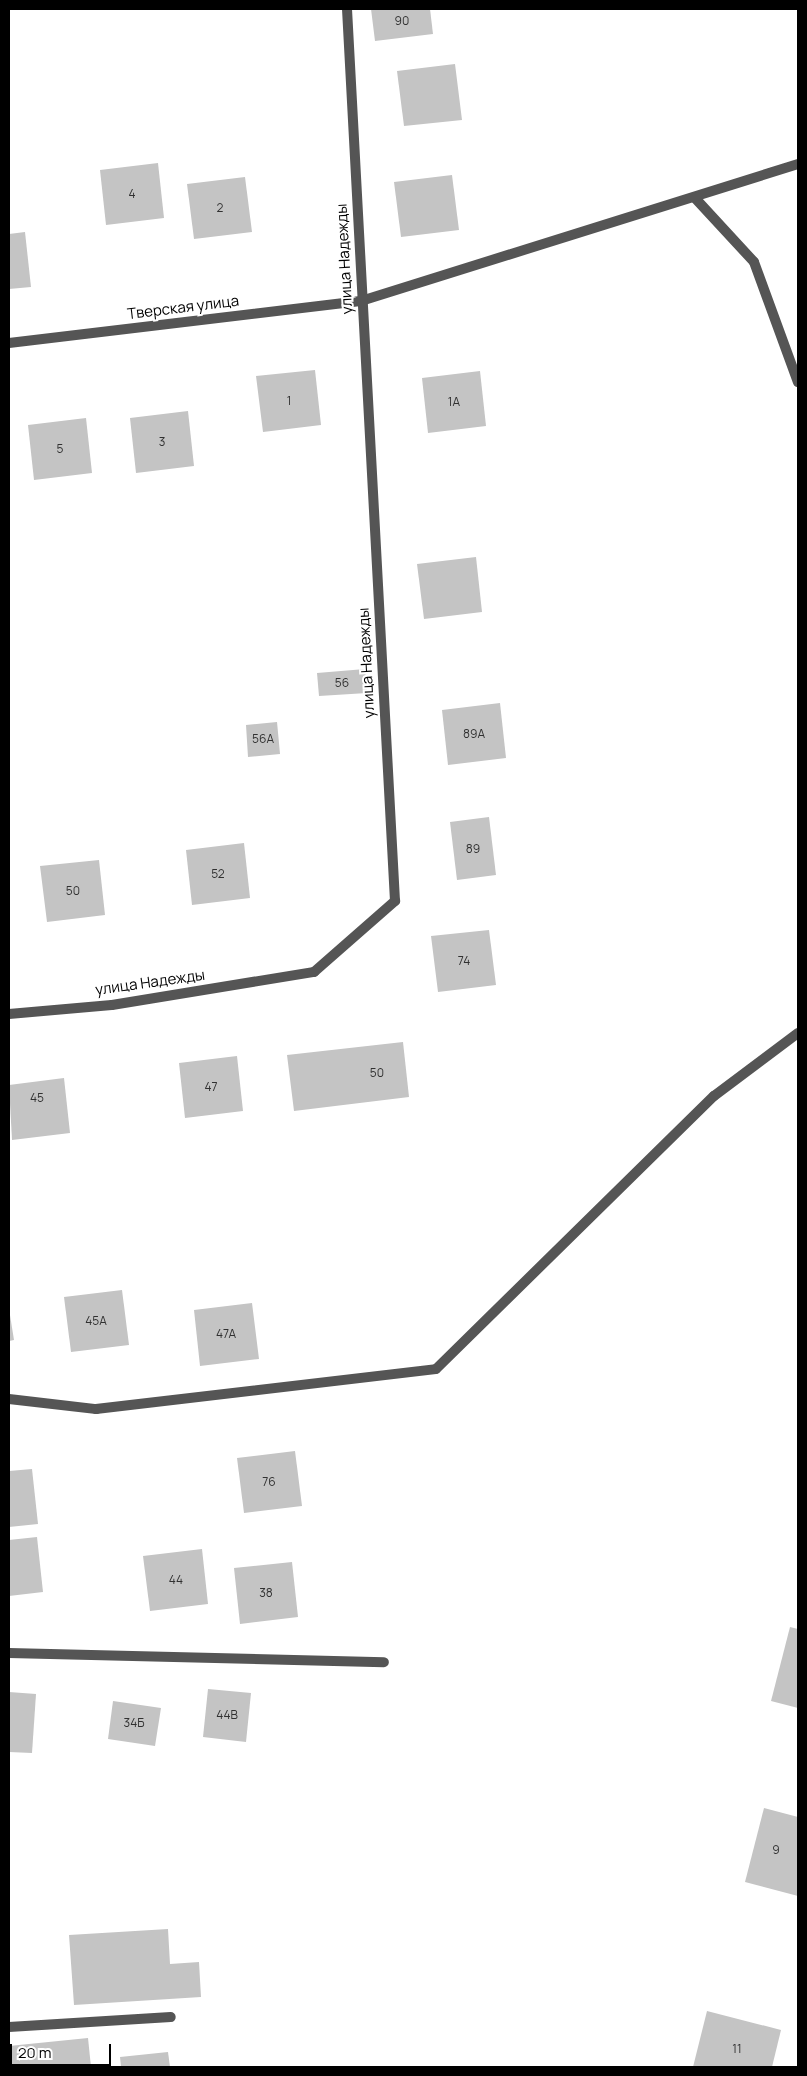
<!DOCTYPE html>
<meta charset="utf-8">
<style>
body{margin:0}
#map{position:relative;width:807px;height:2076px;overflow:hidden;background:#fff;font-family:Manrope,sans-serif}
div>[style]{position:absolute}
.building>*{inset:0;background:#c4c4c4}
.minor>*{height:10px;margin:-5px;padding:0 5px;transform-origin:5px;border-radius:5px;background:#555}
span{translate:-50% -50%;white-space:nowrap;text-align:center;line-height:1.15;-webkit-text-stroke:4px #fff;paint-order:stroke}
.number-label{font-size:12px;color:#313131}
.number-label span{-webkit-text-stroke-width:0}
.street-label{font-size:15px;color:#000}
.frame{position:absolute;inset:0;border:10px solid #000;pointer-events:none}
.scale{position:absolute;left:10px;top:2044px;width:101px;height:22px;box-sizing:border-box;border:2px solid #000;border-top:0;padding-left:6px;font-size:15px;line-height:18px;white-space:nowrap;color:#000;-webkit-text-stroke:4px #fff;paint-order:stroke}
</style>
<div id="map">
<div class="building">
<i style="clip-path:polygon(371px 9px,430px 9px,433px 34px,375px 41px)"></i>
<i style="clip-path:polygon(455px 64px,462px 120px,404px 126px,397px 71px)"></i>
<i style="clip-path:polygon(158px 163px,164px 218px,106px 225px,100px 170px)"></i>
<i style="clip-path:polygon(452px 175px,459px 230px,401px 237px,394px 182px)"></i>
<i style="clip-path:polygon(245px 177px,252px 232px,194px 239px,187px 184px)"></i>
<i style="clip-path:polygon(25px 232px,31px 287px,9px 289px,9px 234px)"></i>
<i style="clip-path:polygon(315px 370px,321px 425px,263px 432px,256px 376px)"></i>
<i style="clip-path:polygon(480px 371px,486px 426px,428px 433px,422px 378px)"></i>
<i style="clip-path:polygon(188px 411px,194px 466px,136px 473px,130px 418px)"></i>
<i style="clip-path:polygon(86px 418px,92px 473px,34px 480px,28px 425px)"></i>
<i style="clip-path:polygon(476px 557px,482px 612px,424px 619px,417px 564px)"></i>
<i style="clip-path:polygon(365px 669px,367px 693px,319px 696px,317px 673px)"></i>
<i style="clip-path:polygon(500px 703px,506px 758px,448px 765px,442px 710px)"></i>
<i style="clip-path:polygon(277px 722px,280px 754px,248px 757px,246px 725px)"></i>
<i style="clip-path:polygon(489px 817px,496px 875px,457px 880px,450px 822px)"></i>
<i style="clip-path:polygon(244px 843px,250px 898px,192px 905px,186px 850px)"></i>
<i style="clip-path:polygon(99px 860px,105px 915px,47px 922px,40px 866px)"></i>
<i style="clip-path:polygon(489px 930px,496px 985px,438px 992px,431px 936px)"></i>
<i style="clip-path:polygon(403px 1042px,409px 1097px,294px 1111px,287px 1055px)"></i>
<i style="clip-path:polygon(237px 1056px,243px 1111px,185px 1118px,179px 1063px)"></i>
<i style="clip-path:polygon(64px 1078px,70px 1133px,12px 1140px,9px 1085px)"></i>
<i style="clip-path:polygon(122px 1290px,129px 1345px,71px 1352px,64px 1297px)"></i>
<i style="clip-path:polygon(252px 1303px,259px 1359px,200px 1366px,194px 1310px)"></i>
<i style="clip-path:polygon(9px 1309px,14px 1340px,9px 1341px)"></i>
<i style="clip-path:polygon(295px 1451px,302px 1506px,244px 1513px,237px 1458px)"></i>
<i style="clip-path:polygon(32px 1469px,38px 1524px,9px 1527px,9px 1471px)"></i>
<i style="clip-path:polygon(37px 1537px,43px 1592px,9px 1596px,9px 1540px)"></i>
<i style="clip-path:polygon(202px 1549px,208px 1604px,150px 1611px,143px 1556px)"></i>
<i style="clip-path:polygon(292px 1562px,298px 1617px,240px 1624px,234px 1568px)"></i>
<i style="clip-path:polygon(790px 1627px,798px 1629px,798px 1708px,771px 1701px)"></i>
<i style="clip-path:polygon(208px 1689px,251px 1693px,246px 1742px,203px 1737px)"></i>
<i style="clip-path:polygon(9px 1692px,36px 1694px,32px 1753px,9px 1752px)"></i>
<i style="clip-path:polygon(113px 1701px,161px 1708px,155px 1746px,108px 1739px)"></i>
<i style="clip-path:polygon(764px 1808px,798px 1817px,798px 1896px,745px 1882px)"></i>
<i style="clip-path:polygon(168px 1929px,170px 1964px,199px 1962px,201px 1997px,74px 2005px,69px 1935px)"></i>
<i style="clip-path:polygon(707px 2011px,781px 2030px,772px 2067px,693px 2067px)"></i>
<i style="clip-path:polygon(88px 2038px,91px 2067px,9px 2067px,9px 2046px)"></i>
<i style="clip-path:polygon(168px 2052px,170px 2067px,121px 2067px,120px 2057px)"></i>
</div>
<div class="minor">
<i style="left:695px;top:198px;width:87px;rotate:47.3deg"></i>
<i style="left:754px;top:262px;width:128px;rotate:69.9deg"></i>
<i style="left:9px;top:343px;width:354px;rotate:-6.8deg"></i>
<i style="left:361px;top:301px;width:458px;rotate:-17.4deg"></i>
<i style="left:9px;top:1014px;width:103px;rotate:-5deg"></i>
<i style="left:112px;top:1005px;width:205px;rotate:-9.3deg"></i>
<i style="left:314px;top:972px;width:108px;rotate:-41.2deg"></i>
<i style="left:395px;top:901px;width:893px;rotate:-93.08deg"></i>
<i style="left:9px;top:1399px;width:88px;rotate:6.6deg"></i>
<i style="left:96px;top:1409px;width:342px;rotate:-6.7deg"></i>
<i style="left:436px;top:1369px;width:390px;rotate:-44.5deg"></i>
<i style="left:714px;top:1096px;width:105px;rotate:-36.9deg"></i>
<i style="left:9px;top:1653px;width:375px;rotate:1.4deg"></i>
<i style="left:9px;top:2027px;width:162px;rotate:-3.5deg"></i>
</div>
<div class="number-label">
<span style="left:402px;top:21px">90</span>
<span style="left:132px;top:194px">4</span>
<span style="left:220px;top:208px">2</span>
<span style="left:289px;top:401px">1</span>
<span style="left:454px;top:402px">1А</span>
<span style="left:162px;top:442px">3</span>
<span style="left:60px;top:449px">5</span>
<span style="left:342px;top:683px">56</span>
<span style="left:474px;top:734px">89А</span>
<span style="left:263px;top:739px">56А</span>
<span style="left:473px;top:849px">89</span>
<span style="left:218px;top:874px">52</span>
<span style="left:73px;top:891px">50</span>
<span style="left:464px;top:961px">74</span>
<span style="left:377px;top:1073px">50</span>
<span style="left:211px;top:1087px">47</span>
<span style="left:37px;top:1098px">45</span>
<span style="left:96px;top:1321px">45А</span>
<span style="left:226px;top:1334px">47А</span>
<span style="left:269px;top:1482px">76</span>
<span style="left:176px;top:1580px">44</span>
<span style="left:266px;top:1593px">38</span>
<span style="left:227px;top:1715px">44В</span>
<span style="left:134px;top:1723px">34Б</span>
<span style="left:776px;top:1850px">9</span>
<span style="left:737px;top:2049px">11</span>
</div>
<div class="street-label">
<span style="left:344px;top:259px;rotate:-93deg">улица Надежды</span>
<span style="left:183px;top:307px;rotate:-7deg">Тверская улица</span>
<span style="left:366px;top:663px;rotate:-93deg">улица Надежды</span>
<span style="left:150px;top:982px;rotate:-8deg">улица Надежды</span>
</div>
<div class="frame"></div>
<div class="scale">20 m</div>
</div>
